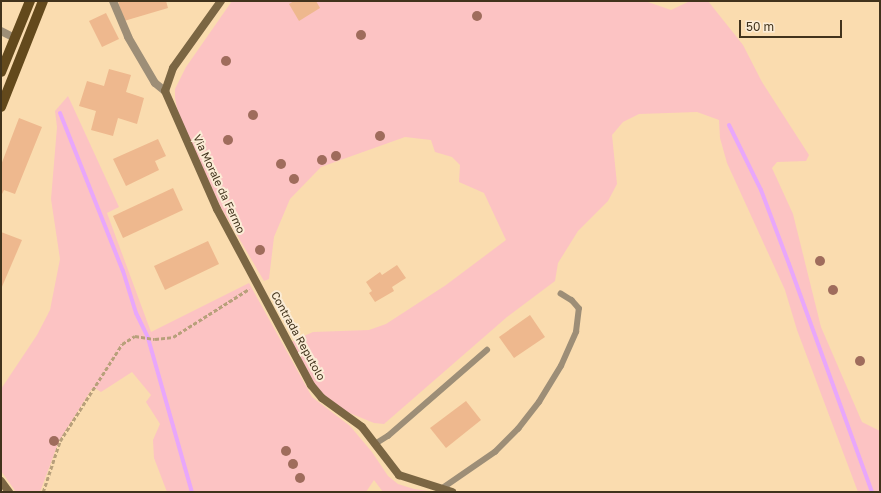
<!DOCTYPE html>
<style>
body{margin:0}
#map{position:relative;width:881px;height:493px;overflow:hidden;background:#fadcaf;font-family:"Golos Text",sans-serif}
div>[style]{position:absolute}
.green>*{inset:0;background:#fcc3c3}
.stream>*{height:4px;margin:-2px;padding:0 2px;transform-origin:2px;border-radius:2px;background:#e8a7fb}
.building>*{inset:0;background:#eeb88e}
.path>*{height:2.5px;margin-top:-1.25px;transform-origin:0;background:repeating-linear-gradient(90deg,#b8a07b 0 4px,transparent 0 6px)}
.lane>*{height:5.5px;margin:-2.75px;padding:0 2.75px;transform-origin:2.75px;border-radius:2.75px;background:#9d8e77}
.street>*{height:8px;margin:-4px;padding:0 4px;transform-origin:4px;border-radius:4px;background:#9d8e77}
.secondary>*{height:8px;margin:-4px;padding:0 4px;transform-origin:4px;border-radius:4px;background:#7b6643}
.primary>*{height:10px;margin:-5px;padding:0 5px;transform-origin:5px;border-radius:5px;background:#63491c}
.trees>*{width:10px;height:10px;margin:-5px;border-radius:50%;background:#9f6c5c}
span{translate:-50% -50%;white-space:nowrap;text-align:center;line-height:1.15;-webkit-text-stroke:4px #fbecd6;paint-order:stroke}
.street-label{font-size:11px;color:#41331c}
.frame{position:absolute;inset:0;border:2px solid #41331c;pointer-events:none}
.scale{position:absolute;left:739px;top:20px;width:103px;height:18px;box-sizing:border-box;border:2px solid #41331c;border-top:0;padding-left:5px;font-size:12px;line-height:14px;white-space:nowrap;color:#41331c;-webkit-text-stroke:3px #fbecd6;paint-order:stroke}
</style>
<div id="map">
<div class="green">
<i style="clip-path:polygon(232px 1px,645px 1px,671px 10px,690px 1px,708px 1px,743px 45px,762px 82px,809px 155px,806px 161px,777px 162px,772px 168px,793px 214px,821px 327px,862px 422px,880px 431px,880px 492px,858px 492px,797px 330px,785px 290px,727px 163px,720px 138px,719px 120px,697px 112px,639px 114px,623px 122px,612px 135px,617px 184px,608px 201px,578px 231px,558px 263px,555px 281px,507px 317px,384px 424px,374px 423px,347px 412px,324px 395px,312px 383px,291px 342px,313px 332px,369px 330px,386px 324px,446px 285px,506px 240px,484px 193px,459px 182px,460px 165px,452px 157px,435px 152px,431px 140px,405px 137px,321px 167px,290px 199px,274px 237px,269px 279px,264px 281px,220px 206px,178px 113px,175px 98px,175px 89px,186px 67px)"></i>
<i style="clip-path:polygon(68px 96px,119px 207px,107px 213px,151px 332px,249px 283px,312px 397px,350px 426px,372px 452px,388px 476px,398px 484px,414px 489px,437px 492px,383px 492px,374px 480px,366px 492px,167px 492px,154px 458px,153px 440px,160px 424px,146px 402px,151px 395px,132px 372px,101px 392px,93px 387px,59px 441px,40px 492px,16px 492px,1px 471px,1px 389px,37px 335px,50px 310px,60px 259px,51px 199px,57px 127px,55px 111px)"></i>
</div>
<div class="stream">
<i style="left:60px;top:113px;width:170px;rotate:68.3deg"></i>
<i style="left:123px;top:271px;width:44px;rotate:72.8deg"></i>
<i style="left:136px;top:313px;width:28px;rotate:64deg"></i>
<i style="left:148px;top:338px;width:160px;rotate:74.1deg"></i>
<i style="left:729px;top:125px;width:72px;rotate:63.8deg"></i>
<i style="left:761px;top:190px;width:79px;rotate:69.3deg"></i>
<i style="left:789px;top:264px;width:243px;rotate:70deg"></i>
</div>
<div class="building">
<i style="clip-path:polygon(118px 1px,166px 1px,168px 8px,124px 21px)"></i>
<i style="clip-path:polygon(294px 1px,316px 1px,320px 8px,299px 21px,289px 4px)"></i>
<i style="clip-path:polygon(106px 13px,119px 39px,102px 47px,89px 21px)"></i>
<i style="clip-path:polygon(109px 69px,131px 75px,126px 92px,144px 98px,137px 124px,118px 118px,113px 136px,91px 130px,96px 111px,79px 106px,87px 81px,104px 86px)"></i>
<i style="clip-path:polygon(19px 118px,42px 127px,15px 194px,4px 190px,1px 196px,1px 165px)"></i>
<i style="clip-path:polygon(158px 139px,166px 156px,155px 161px,159px 170px,126px 186px,113px 159px)"></i>
<i style="clip-path:polygon(173px 188px,183px 210px,123px 238px,113px 216px)"></i>
<i style="clip-path:polygon(1px 232px,22px 240px,1px 289px)"></i>
<i style="clip-path:polygon(208px 241px,219px 264px,165px 290px,154px 266px)"></i>
<i style="clip-path:polygon(397px 265px,406px 278px,392px 287px,394px 291px,375px 302px,369px 293px,372px 291px,366px 282px,380px 272px,382px 275px)"></i>
<i style="clip-path:polygon(530px 315px,545px 337px,514px 358px,499px 337px)"></i>
<i style="clip-path:polygon(466px 401px,481px 420px,446px 448px,430px 428px)"></i>
</div>
<div class="path">
<i style="left:43px;top:492px;width:54px;rotate:-71.6deg"></i>
<i style="left:60px;top:441px;width:115px;rotate:-57.4deg"></i>
<i style="left:122px;top:344px;width:15px;rotate:-32deg"></i>
<i style="left:135px;top:336px;width:20px;rotate:9deg"></i>
<i style="left:155px;top:339px;width:18px;rotate:-6deg"></i>
<i style="left:173px;top:337px;width:90px;rotate:-32.3deg"></i>
</div>
<div class="lane">
<i style="left:375px;top:444px;width:15px;rotate:-32deg"></i>
<i style="left:388px;top:436px;width:131px;rotate:-41deg"></i>
<i style="left:444px;top:487px;width:62px;rotate:-34.5deg"></i>
<i style="left:495px;top:452px;width:33px;rotate:-45deg"></i>
<i style="left:518px;top:429px;width:34px;rotate:-52deg"></i>
<i style="left:539px;top:402px;width:42px;rotate:-58.6deg"></i>
<i style="left:561px;top:366px;width:37px;rotate:-66deg"></i>
<i style="left:576px;top:332px;width:23px;rotate:-83deg"></i>
<i style="left:579px;top:309px;width:11px;rotate:-131deg"></i>
<i style="left:572px;top:301px;width:13px;rotate:-148deg"></i>
</div>
<div class="street">
<i style="left:113px;top:1px;width:39px;rotate:67deg"></i>
<i style="left:128px;top:37px;width:53px;rotate:59.6deg"></i>
<i style="left:155px;top:83px;width:13px;rotate:39deg"></i>
<i style="left:1px;top:31px;width:16px;rotate:27deg"></i>
</div>
<div class="secondary">
<i style="left:221px;top:1px;width:82px;rotate:125.6deg"></i>
<i style="left:173px;top:68px;width:24px;rotate:109deg"></i>
<i style="left:165px;top:91px;width:129px;rotate:66.2deg"></i>
<i style="left:217px;top:209px;width:200px;rotate:61.9deg"></i>
<i style="left:311px;top:385px;width:17px;rotate:50deg"></i>
<i style="left:322px;top:398px;width:49px;rotate:35.9deg"></i>
<i style="left:362px;top:427px;width:61px;rotate:52.4deg"></i>
<i style="left:399px;top:475px;width:56px;rotate:17.8deg"></i>
<i style="left:1px;top:481px;width:14px;rotate:54deg"></i>
</div>
<div class="primary">
<i style="left:1px;top:72px;width:77px;rotate:-67.8deg"></i>
<i style="left:1px;top:107px;width:114px;rotate:-68.4deg"></i>
</div>
<div class="trees">
<i style="left:477px;top:16px"></i>
<i style="left:361px;top:35px"></i>
<i style="left:226px;top:61px"></i>
<i style="left:253px;top:115px"></i>
<i style="left:380px;top:136px"></i>
<i style="left:228px;top:140px"></i>
<i style="left:199px;top:141px"></i>
<i style="left:336px;top:156px"></i>
<i style="left:322px;top:160px"></i>
<i style="left:281px;top:164px"></i>
<i style="left:294px;top:179px"></i>
<i style="left:260px;top:250px"></i>
<i style="left:820px;top:261px"></i>
<i style="left:833px;top:290px"></i>
<i style="left:860px;top:361px"></i>
<i style="left:54px;top:441px"></i>
<i style="left:286px;top:451px"></i>
<i style="left:293px;top:464px"></i>
<i style="left:300px;top:478px"></i>
</div>
<div class="street-label">
<span style="left:219px;top:184px;rotate:65deg">Via Morale da Fermo</span>
<span style="left:298px;top:336px;rotate:61deg">Contrada Reputolo</span>
</div>
<div class="frame"></div>
<div class="scale">50 m</div>
</div>
